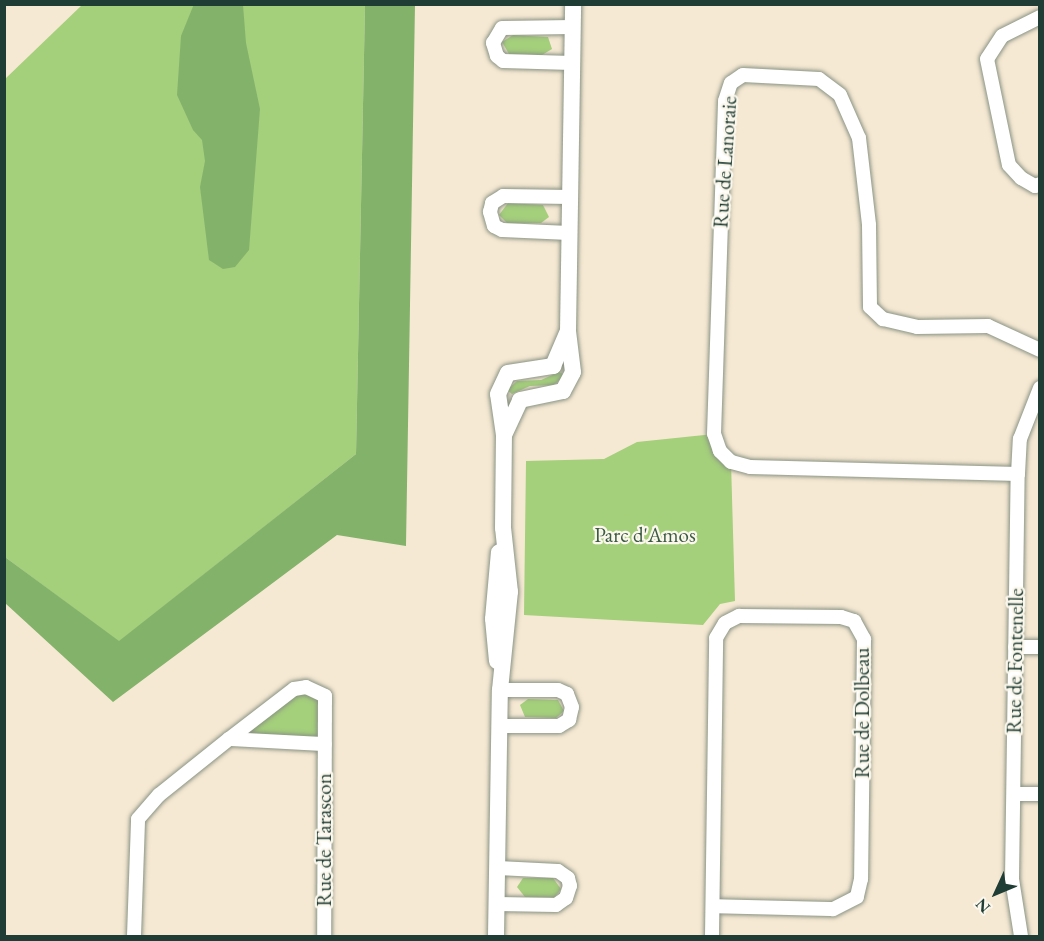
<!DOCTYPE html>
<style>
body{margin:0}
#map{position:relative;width:1044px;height:941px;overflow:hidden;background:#f6e9d3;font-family:"EB Garamond",serif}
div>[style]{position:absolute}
.green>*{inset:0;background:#a4cf7b}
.forest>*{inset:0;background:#83b26b}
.roads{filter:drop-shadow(0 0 2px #8a9384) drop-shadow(0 0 2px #8a9384)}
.minor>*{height:14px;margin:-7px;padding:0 7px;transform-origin:7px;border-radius:7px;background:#fff}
.tertiary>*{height:16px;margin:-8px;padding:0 8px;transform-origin:8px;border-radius:8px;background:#fff}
span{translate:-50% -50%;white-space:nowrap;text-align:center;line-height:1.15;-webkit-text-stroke:4.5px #fbf7ec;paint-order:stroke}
.street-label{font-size:21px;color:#1f3d34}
.park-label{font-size:21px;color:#3a5a42}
.frame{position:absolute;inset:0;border:6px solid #1f3d34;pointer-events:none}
.north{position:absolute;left:966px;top:863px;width:60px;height:60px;-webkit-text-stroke:4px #fbf7ec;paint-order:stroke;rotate:226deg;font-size:16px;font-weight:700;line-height:24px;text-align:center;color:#1f3d34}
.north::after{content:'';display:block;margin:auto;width:21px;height:27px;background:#1f3d34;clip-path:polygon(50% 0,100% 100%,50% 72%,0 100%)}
</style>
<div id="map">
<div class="green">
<i style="clip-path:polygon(82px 5px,365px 5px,356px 454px,119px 642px,5px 557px,5px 79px)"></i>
<i style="clip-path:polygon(513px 35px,548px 37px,552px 49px,542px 55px,509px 54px,502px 42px)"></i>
<i style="clip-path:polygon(508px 203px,543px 205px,549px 217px,541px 223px,507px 223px,499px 215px)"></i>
<i style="clip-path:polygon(559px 372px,565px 375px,554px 385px,530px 386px,512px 394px,507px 390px,517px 381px,541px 380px)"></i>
<i style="clip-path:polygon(714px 434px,731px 462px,735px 601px,720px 604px,703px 625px,524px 615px,526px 461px,604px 459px,637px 442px)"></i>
<i style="clip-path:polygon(294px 689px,325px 696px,325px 744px,229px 739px)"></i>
<i style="clip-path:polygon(528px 699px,558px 700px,564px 711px,556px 718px,525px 717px,520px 705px)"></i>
<i style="clip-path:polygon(523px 878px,553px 878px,561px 889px,555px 897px,525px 897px,517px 887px)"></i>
</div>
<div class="forest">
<i style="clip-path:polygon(194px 4px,243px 5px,246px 43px,260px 109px,249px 250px,235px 267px,223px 269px,209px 260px,200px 187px,205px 161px,202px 140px,193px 130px,177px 95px,181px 36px)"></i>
<i style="clip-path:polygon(365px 5px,415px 5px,406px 546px,337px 535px,113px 702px,5px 603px,5px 557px,119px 641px,356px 454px)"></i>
</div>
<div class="roads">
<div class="minor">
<i style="left:1040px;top:17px;width:42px;rotate:153.4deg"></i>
<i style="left:1002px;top:36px;width:27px;rotate:123deg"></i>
<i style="left:987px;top:59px;width:108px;rotate:78.3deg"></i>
<i style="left:1009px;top:165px;width:18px;rotate:47deg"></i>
<i style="left:1021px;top:178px;width:16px;rotate:30deg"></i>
<i style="left:1035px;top:186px;width:5px;rotate:-22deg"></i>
<i style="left:572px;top:63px;width:69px;rotate:-178.3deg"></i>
<i style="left:503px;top:61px;width:8px;rotate:-140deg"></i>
<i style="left:497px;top:56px;width:14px;rotate:-107deg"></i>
<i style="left:493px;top:43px;width:17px;rotate:-59deg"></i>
<i style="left:502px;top:28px;width:70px;rotate:-0.8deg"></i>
<i style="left:569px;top:233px;width:67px;rotate:-177.4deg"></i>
<i style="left:502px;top:230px;width:9px;rotate:-153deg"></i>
<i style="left:494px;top:226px;width:15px;rotate:-106deg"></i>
<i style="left:490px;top:212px;width:9px;rotate:-77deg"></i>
<i style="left:492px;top:203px;width:13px;rotate:-32deg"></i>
<i style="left:503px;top:196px;width:67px;rotate:0.9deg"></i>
<i style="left:1018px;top:474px;width:268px;rotate:-178.5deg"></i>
<i style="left:750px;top:467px;width:20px;rotate:-165deg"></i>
<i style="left:731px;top:462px;width:16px;rotate:-135deg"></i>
<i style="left:720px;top:451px;width:18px;rotate:-109deg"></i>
<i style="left:714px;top:434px;width:333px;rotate:-88.1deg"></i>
<i style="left:725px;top:101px;width:19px;rotate:-72deg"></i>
<i style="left:731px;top:83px;width:14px;rotate:-34deg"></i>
<i style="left:743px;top:75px;width:76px;rotate:3deg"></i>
<i style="left:819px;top:79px;width:26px;rotate:37deg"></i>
<i style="left:840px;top:95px;width:47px;rotate:66.2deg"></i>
<i style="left:859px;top:138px;width:88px;rotate:83.4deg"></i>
<i style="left:869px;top:225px;width:82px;rotate:89.3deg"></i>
<i style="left:870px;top:307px;width:18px;rotate:43deg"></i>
<i style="left:883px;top:319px;width:35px;rotate:13deg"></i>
<i style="left:917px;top:327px;width:71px;rotate:-0.8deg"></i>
<i style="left:988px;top:326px;width:57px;rotate:24.8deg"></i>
<i style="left:1015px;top:647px;width:25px"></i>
<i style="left:499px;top:726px;width:60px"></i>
<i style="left:559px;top:726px;width:12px;rotate:-31deg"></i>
<i style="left:569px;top:720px;width:13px;rotate:-77deg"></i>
<i style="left:572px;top:707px;width:14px;rotate:-111deg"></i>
<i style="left:567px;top:694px;width:10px;rotate:-156deg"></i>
<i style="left:558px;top:690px;width:58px;rotate:180deg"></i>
<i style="left:229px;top:739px;width:96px;rotate:3deg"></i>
<i style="left:1014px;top:794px;width:26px"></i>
<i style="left:497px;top:904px;width:59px;rotate:1deg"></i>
<i style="left:556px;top:905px;width:12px;rotate:-35deg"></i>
<i style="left:566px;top:898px;width:13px;rotate:-72deg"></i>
<i style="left:570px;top:886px;width:8px;rotate:-104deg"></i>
<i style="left:568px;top:878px;width:12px;rotate:-145deg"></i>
<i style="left:558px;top:871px;width:60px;rotate:-177.1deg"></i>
<i style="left:134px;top:936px;width:117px;rotate:-88deg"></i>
<i style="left:138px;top:819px;width:32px;rotate:-49deg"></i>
<i style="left:159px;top:795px;width:90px;rotate:-38.7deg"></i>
<i style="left:229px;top:739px;width:82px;rotate:-37.6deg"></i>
<i style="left:294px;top:689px;width:12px;rotate:-9deg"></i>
<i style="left:306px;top:687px;width:21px;rotate:25deg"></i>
<i style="left:325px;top:696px;width:240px;rotate:90.2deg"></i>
<i style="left:712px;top:936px;width:298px;rotate:-89.2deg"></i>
<i style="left:716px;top:638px;width:17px;rotate:-59deg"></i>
<i style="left:725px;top:623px;width:16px;rotate:-27deg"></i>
<i style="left:739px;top:616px;width:102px;rotate:0.6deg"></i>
<i style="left:841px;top:617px;width:14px;rotate:17deg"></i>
<i style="left:854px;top:621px;width:21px;rotate:61deg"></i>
<i style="left:864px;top:639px;width:240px;rotate:90.7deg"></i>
<i style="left:861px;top:879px;width:18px;rotate:103deg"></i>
<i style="left:857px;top:897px;width:27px;rotate:153deg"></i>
<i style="left:833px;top:909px;width:120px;rotate:-178.6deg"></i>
<i style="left:1021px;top:936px;width:58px;rotate:-99deg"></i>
<i style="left:1012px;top:879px;width:405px;rotate:-89.2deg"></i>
<i style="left:1018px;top:474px;width:35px;rotate:-87deg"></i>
<i style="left:1020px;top:439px;width:55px;rotate:-68.6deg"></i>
</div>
<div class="tertiary">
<i style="left:504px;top:435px;width:38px;rotate:-65deg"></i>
<i style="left:520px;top:400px;width:44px;rotate:-11.8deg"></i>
<i style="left:563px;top:391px;width:21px;rotate:-62deg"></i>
<i style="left:573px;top:372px;width:41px;rotate:-97deg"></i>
<i style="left:568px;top:331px;width:327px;rotate:-89.1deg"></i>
<i style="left:497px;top:661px;width:42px;rotate:-95.4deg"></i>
<i style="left:493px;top:619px;width:67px;rotate:-84.9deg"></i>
<i style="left:496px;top:936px;width:246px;rotate:-89.1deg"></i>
<i style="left:500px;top:690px;width:99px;rotate:-84.2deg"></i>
<i style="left:510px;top:592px;width:64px;rotate:-96.2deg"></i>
<i style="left:503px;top:528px;width:93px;rotate:-89.4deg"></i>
<i style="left:504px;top:435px;width:41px;rotate:-98.3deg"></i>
<i style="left:498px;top:394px;width:23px;rotate:-65deg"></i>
<i style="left:508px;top:373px;width:46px;rotate:-8.8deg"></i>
<i style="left:553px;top:366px;width:38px;rotate:-67deg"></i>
</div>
</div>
<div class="street-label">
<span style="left:725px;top:162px;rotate:-86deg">Rue de Lanoraie</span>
<span style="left:1015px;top:661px;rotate:-89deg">Rue de Fontenelle</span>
<span style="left:862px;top:713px;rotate:-90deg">Rue de Dolbeau</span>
<span style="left:324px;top:840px;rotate:-90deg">Rue de Tarascon</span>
</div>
<div class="park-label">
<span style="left:645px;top:535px">Parc d'Amos</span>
</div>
<div class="frame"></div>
<div class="north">N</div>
</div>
